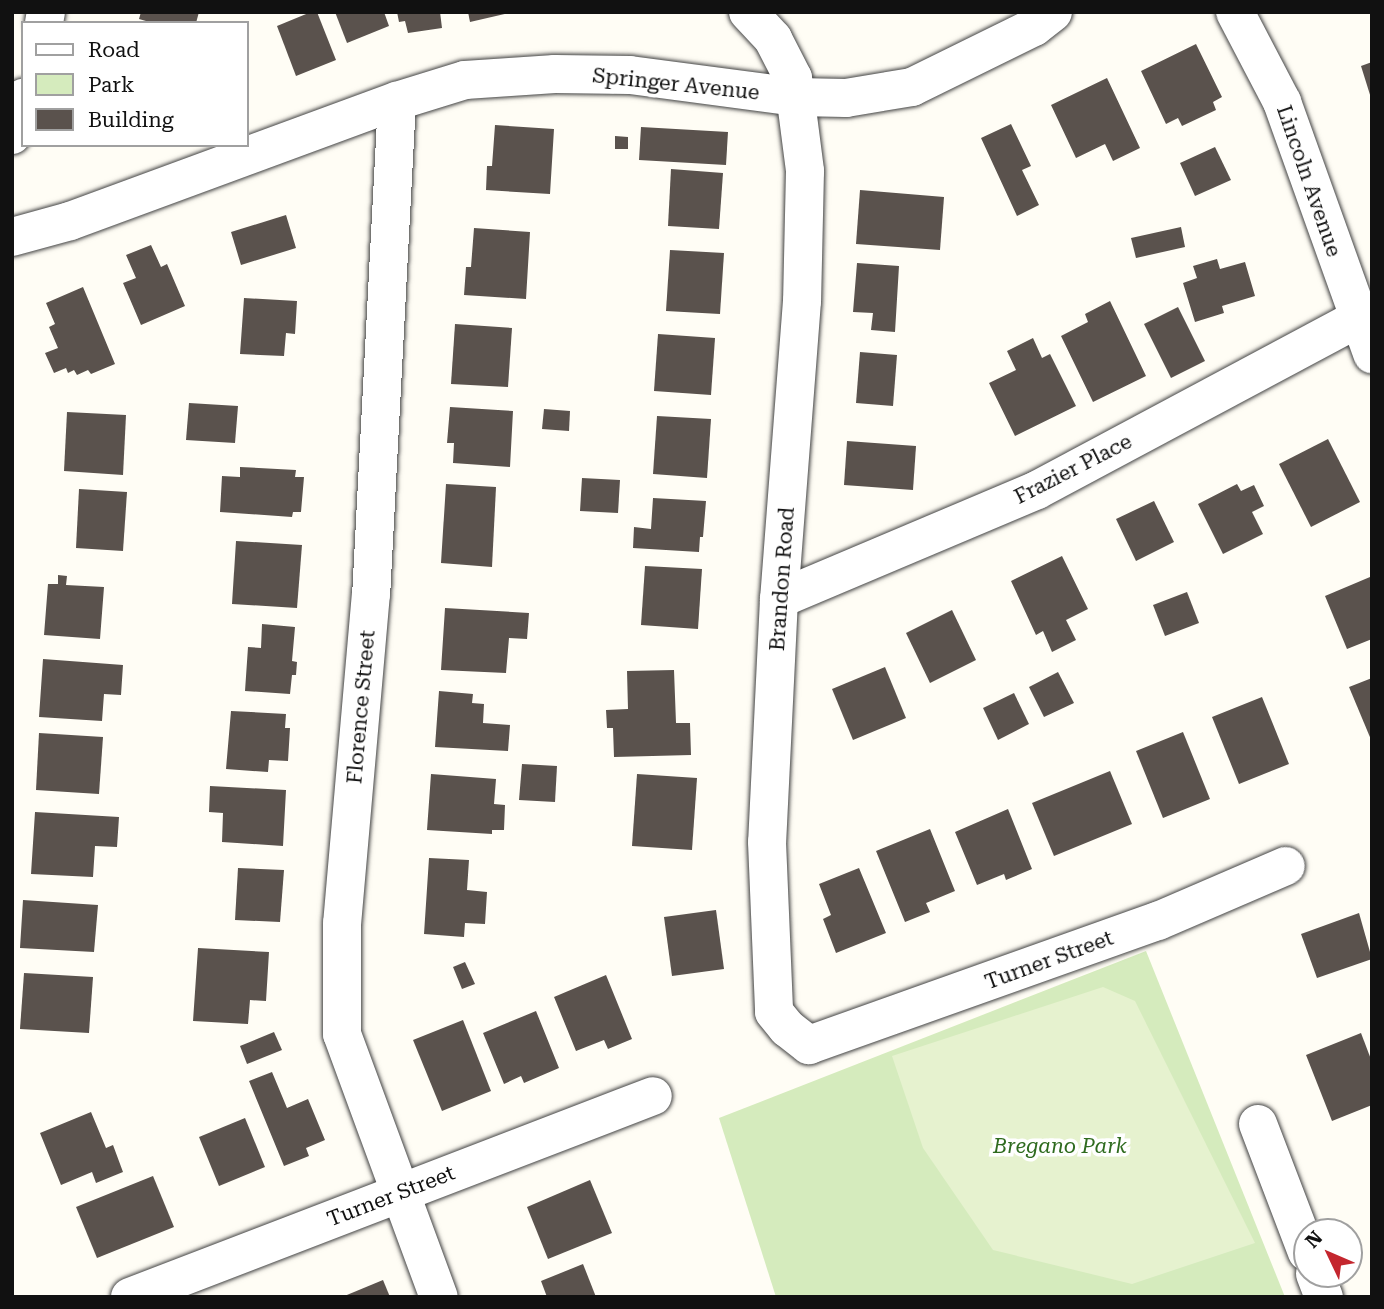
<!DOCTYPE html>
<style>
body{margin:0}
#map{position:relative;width:1384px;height:1309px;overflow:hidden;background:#fffdf5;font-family:"Roboto Serif",serif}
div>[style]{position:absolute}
.green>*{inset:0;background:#d5ebbd}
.pitch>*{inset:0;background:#e6f2cf}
.building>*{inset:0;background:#5a524d}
.roads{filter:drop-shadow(0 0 2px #444) drop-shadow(0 0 2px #444)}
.minor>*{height:38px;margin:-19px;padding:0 19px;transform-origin:19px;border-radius:19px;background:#fff}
span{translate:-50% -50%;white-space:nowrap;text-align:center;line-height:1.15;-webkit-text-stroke:7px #fff;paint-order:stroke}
.street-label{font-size:21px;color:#111}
.park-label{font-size:21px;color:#2f6b1f;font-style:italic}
.frame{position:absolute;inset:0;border:14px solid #111;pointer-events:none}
.legend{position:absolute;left:21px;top:21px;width:228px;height:126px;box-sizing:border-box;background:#fff;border:2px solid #a0a0a0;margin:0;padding:9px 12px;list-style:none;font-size:21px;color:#111}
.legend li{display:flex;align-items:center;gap:14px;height:35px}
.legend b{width:35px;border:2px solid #a0a0a0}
.north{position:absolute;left:1293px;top:1218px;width:70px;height:70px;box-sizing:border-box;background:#fff;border:2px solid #a0a0a0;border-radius:50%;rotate:314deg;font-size:19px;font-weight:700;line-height:28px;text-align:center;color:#111}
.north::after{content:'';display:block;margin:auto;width:24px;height:32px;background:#c4262e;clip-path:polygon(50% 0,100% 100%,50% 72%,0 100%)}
</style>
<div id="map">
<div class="green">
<i style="clip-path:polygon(1146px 951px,1285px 1297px,776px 1297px,719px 1118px)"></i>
</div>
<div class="pitch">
<i style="clip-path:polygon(1103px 987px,1135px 1001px,1255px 1243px,1132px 1284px,993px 1250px,923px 1148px,892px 1056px)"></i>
</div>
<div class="building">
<i style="clip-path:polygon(141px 12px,199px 12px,196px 23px,153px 23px,139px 19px)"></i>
<i style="clip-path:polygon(311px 12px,317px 12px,336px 60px,296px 76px,277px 26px)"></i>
<i style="clip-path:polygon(335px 12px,384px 12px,389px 26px,347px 43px)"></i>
<i style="clip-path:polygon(397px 12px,440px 12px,442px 28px,408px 33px,405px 21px,399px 22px)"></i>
<i style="clip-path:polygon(468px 12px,509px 12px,509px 13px,470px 22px)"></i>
<i style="clip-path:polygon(1196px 44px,1222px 97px,1213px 102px,1216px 110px,1182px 126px,1178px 118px,1166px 124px,1141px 71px)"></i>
<i style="clip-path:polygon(1372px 62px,1372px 98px,1371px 98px,1361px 66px)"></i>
<i style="clip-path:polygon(1107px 78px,1140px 148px,1113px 161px,1105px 144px,1076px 158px,1051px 105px)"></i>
<i style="clip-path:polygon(1011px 124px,1031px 166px,1022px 170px,1039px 205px,1017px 216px,981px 138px)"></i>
<i style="clip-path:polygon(495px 125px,554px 129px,550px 194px,486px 190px,487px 166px,492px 166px)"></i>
<i style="clip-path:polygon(641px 127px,728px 132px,726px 165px,639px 160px)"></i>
<i style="clip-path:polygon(615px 136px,628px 137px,628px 149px,615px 149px)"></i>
<i style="clip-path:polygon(1215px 147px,1231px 180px,1195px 196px,1180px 163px)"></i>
<i style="clip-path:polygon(671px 169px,723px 173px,719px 229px,668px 226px)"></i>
<i style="clip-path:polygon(860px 190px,944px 197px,940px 250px,856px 244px)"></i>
<i style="clip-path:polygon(286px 215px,296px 248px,241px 265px,231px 232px)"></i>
<i style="clip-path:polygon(1181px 227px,1185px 247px,1136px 258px,1131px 238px)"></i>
<i style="clip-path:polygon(474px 228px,530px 232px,526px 299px,464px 295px,466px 267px,471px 267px)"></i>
<i style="clip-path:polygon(151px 245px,161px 267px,167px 264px,185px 306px,141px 325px,123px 283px,136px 278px,126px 255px)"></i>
<i style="clip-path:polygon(670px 250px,724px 253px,720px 314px,666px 311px)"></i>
<i style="clip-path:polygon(1217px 259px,1220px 269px,1245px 262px,1255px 296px,1222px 306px,1224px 313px,1195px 322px,1183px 283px,1197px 278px,1193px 266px)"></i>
<i style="clip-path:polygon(857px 263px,899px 266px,895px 332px,871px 330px,873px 313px,853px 312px)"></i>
<i style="clip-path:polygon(83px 287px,115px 364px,91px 374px,88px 370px,77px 375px,74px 370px,68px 373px,66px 368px,54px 373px,45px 353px,58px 348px,49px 327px,55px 324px,46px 303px)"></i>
<i style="clip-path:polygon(244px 298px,297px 301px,295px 334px,286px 333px,284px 356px,240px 354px)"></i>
<i style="clip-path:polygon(1110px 301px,1146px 376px,1093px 402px,1061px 336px,1088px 322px,1085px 314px)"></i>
<i style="clip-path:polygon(1178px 307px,1205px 361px,1171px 378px,1144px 324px)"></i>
<i style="clip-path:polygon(455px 324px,512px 328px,508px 387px,451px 384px)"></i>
<i style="clip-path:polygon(658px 334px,715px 338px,711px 395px,654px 391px)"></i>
<i style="clip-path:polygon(1033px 338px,1042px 358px,1050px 354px,1076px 406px,1015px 436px,989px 383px,1016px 370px,1007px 351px)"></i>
<i style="clip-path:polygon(860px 352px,897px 355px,893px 406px,856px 403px)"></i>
<i style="clip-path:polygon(189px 403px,238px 406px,235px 443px,186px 440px)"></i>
<i style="clip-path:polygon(450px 407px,513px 411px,510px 467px,453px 463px,454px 443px,447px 443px)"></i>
<i style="clip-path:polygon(544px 409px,570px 411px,569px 431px,542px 429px)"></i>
<i style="clip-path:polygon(67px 412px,126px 415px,123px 475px,64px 471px)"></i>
<i style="clip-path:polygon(657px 416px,711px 419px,707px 478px,653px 474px)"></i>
<i style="clip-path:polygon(1328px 439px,1360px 502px,1311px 527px,1279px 464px)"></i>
<i style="clip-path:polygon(847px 441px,916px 446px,913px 490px,844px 485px)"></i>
<i style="clip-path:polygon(240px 467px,296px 470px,295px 477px,304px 477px,301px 512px,293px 512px,292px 517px,220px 512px,222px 476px,240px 477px)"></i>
<i style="clip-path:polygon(582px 478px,620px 480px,618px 513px,580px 511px)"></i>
<i style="clip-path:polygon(446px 484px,496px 487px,492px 567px,441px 563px)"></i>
<i style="clip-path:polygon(1237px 484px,1241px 491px,1254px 485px,1264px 506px,1252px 512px,1263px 534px,1223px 554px,1198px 504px)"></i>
<i style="clip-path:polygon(79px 489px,127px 492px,123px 551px,76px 548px)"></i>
<i style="clip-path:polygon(653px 498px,706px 501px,703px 537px,700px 537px,699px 552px,633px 548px,634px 527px,651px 529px)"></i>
<i style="clip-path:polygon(1154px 501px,1174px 542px,1136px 561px,1116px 519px)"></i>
<i style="clip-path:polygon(236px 541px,302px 545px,297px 608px,232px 604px)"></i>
<i style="clip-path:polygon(1062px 556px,1088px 609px,1066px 620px,1076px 640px,1052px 652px,1043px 631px,1036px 635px,1011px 581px)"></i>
<i style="clip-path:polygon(645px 566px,702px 569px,698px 629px,641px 625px)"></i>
<i style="clip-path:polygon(58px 575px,67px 576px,66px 585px,104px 587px,100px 639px,44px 635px,48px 584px,58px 584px)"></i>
<i style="clip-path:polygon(1370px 577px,1372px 639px,1347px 649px,1325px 596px)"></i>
<i style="clip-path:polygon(1187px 592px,1199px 623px,1165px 636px,1153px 605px)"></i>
<i style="clip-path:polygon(445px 608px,529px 613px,527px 639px,509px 638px,506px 673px,441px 670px)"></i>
<i style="clip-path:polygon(952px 610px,976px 660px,930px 683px,906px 633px)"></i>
<i style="clip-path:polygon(262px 624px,295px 627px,292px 661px,297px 662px,296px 675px,292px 675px,290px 694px,245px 691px,248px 647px,261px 648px)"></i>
<i style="clip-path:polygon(43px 659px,123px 665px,121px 695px,104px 694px,102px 721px,39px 717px)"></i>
<i style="clip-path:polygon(885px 667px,906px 718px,853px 740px,832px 689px)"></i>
<i style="clip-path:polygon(674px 670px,676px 723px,690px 723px,691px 755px,614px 757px,613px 728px,607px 728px,606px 710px,628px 709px,627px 671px)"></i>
<i style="clip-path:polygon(1058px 672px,1074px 703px,1044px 717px,1029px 687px)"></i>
<i style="clip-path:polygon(1372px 678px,1372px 742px,1349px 687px)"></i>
<i style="clip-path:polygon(439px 691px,473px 694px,472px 703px,484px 704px,483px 723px,510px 725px,508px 751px,435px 747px)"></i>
<i style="clip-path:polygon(1014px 693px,1029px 724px,998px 740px,983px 708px)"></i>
<i style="clip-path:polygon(1262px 697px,1289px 764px,1239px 784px,1212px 717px)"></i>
<i style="clip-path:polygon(231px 711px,286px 714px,285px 728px,290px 728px,288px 761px,269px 760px,268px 772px,226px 769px)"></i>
<i style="clip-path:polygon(1183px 732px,1210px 799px,1163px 818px,1136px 751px)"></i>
<i style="clip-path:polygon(39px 733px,103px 737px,99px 794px,36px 790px)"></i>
<i style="clip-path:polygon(522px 764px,557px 766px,555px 802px,519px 800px)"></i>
<i style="clip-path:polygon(1110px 771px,1132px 824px,1054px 856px,1032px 803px)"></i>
<i style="clip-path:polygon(431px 774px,496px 779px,494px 804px,505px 805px,504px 830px,492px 830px,492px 834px,427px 830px)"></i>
<i style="clip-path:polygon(637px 774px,697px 778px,692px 850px,632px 846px)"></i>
<i style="clip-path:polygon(210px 786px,286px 790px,283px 846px,222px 842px,223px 813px,209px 812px)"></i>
<i style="clip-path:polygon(1008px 809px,1032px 869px,1006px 880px,1004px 874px,977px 885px,955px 832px)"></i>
<i style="clip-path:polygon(35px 812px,119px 817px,117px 847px,95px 846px,93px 877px,31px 874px)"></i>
<i style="clip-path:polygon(930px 829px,955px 891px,926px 903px,930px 912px,905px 922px,876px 851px)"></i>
<i style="clip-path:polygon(429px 858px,469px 860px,467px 890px,487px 892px,485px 924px,465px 923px,464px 937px,424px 934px)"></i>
<i style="clip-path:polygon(238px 868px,284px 870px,280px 922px,235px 920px)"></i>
<i style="clip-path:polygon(859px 868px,886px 933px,836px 953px,823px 919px,831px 915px,819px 884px)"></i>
<i style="clip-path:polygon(23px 900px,98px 905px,94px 952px,20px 948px)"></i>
<i style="clip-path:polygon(716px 910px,724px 969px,672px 976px,664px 917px)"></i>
<i style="clip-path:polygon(1359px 913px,1372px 959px,1317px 978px,1301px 934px)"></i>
<i style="clip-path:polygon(198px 948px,269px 952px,266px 1001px,250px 1000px,248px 1024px,193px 1021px)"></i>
<i style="clip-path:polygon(465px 962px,475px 984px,462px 989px,453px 967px)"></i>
<i style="clip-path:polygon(24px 973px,93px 977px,89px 1033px,20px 1029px)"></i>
<i style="clip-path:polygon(606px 975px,632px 1039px,608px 1049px,604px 1040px,576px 1051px,554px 997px)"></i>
<i style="clip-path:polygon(536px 1011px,559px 1068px,524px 1083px,521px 1076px,504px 1084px,483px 1033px)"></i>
<i style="clip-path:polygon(463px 1020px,491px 1091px,442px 1111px,413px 1040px)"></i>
<i style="clip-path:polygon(274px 1032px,282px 1050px,247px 1064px,240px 1046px)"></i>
<i style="clip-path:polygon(1361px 1033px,1372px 1062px,1372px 1105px,1332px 1121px,1306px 1055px)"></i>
<i style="clip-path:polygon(272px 1072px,287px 1108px,308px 1099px,325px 1140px,306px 1148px,309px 1156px,284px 1166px,249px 1081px)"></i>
<i style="clip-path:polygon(91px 1112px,106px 1148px,113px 1145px,123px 1172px,96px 1183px,92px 1172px,61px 1185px,40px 1133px)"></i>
<i style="clip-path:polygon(245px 1118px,265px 1167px,219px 1186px,199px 1137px)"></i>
<i style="clip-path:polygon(153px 1176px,174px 1227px,97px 1258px,76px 1207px)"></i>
<i style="clip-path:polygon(590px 1180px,612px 1233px,548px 1259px,527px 1207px)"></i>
<i style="clip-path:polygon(583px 1264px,596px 1297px,547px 1297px,541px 1281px)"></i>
<i style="clip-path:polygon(383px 1280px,390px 1297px,342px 1297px)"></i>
</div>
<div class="roads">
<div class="minor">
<i style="left:748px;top:12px;width:37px;rotate:47deg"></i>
<i style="left:773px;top:39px;width:44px;rotate:62.9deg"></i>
<i style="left:793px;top:78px;width:94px;rotate:82.6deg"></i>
<i style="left:805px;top:171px;width:130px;rotate:91.3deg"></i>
<i style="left:802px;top:301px;width:299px;rotate:94.4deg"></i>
<i style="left:779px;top:599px;width:243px;rotate:92.8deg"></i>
<i style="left:767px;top:842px;width:170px;rotate:87.6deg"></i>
<i style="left:774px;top:1012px;width:21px;rotate:51deg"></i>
<i style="left:787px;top:1028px;width:28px;rotate:38deg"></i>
<i style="left:809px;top:1045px;width:370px;rotate:-19.6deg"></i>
<i style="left:1158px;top:921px;width:139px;rotate:-23.3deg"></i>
<i style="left:1235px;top:12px;width:102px;rotate:62.4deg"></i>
<i style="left:1282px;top:102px;width:268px;rotate:70.3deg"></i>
<i style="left:44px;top:23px;width:11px;rotate:-80deg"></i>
<i style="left:397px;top:101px;width:493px;rotate:93deg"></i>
<i style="left:371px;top:593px;width:331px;rotate:95deg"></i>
<i style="left:342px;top:923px;width:111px;rotate:90deg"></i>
<i style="left:342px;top:1034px;width:280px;rotate:69.8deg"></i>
<i style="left:12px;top:135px;width:39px;rotate:-73deg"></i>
<i style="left:12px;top:237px;width:60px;rotate:-15.4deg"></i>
<i style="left:70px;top:221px;width:348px;rotate:-20.2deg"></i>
<i style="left:397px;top:101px;width:71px;rotate:-17.2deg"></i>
<i style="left:465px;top:80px;width:90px;rotate:-3.8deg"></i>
<i style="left:555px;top:74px;width:75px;rotate:0.8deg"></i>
<i style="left:630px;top:75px;width:167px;rotate:7.5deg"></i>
<i style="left:796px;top:97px;width:50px;rotate:1.1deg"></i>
<i style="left:846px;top:98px;width:67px;rotate:-9.5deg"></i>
<i style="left:912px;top:87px;width:136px;rotate:-26.2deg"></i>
<i style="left:1034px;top:27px;width:24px;rotate:-38deg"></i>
<i style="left:779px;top:599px;width:280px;rotate:-22.9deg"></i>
<i style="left:1037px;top:490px;width:363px;rotate:-28.1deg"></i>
<i style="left:1258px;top:1124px;width:137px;rotate:69.1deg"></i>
<i style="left:1315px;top:1274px;width:25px;rotate:69deg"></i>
<i style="left:130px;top:1297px;width:560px;rotate:-21.02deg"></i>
</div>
</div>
<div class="street-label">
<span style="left:676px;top:84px;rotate:6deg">Springer Avenue</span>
<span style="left:1309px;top:181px;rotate:71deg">Lincoln Avenue</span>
<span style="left:1073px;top:469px;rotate:-27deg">Frazier Place</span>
<span style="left:782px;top:579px;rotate:-86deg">Brandon Road</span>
<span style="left:361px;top:707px;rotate:-85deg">Florence Street</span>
<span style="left:1049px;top:960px;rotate:-20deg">Turner Street</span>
<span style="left:391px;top:1196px;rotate:-21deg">Turner Street</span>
</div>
<div class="park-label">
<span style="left:1060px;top:1146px">Bregano Park</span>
</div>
<div class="frame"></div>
<ul class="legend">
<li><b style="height:9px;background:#fff"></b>Road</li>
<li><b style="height:19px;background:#d5ebbd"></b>Park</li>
<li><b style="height:19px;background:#5a524d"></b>Building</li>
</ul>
<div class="north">N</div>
</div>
